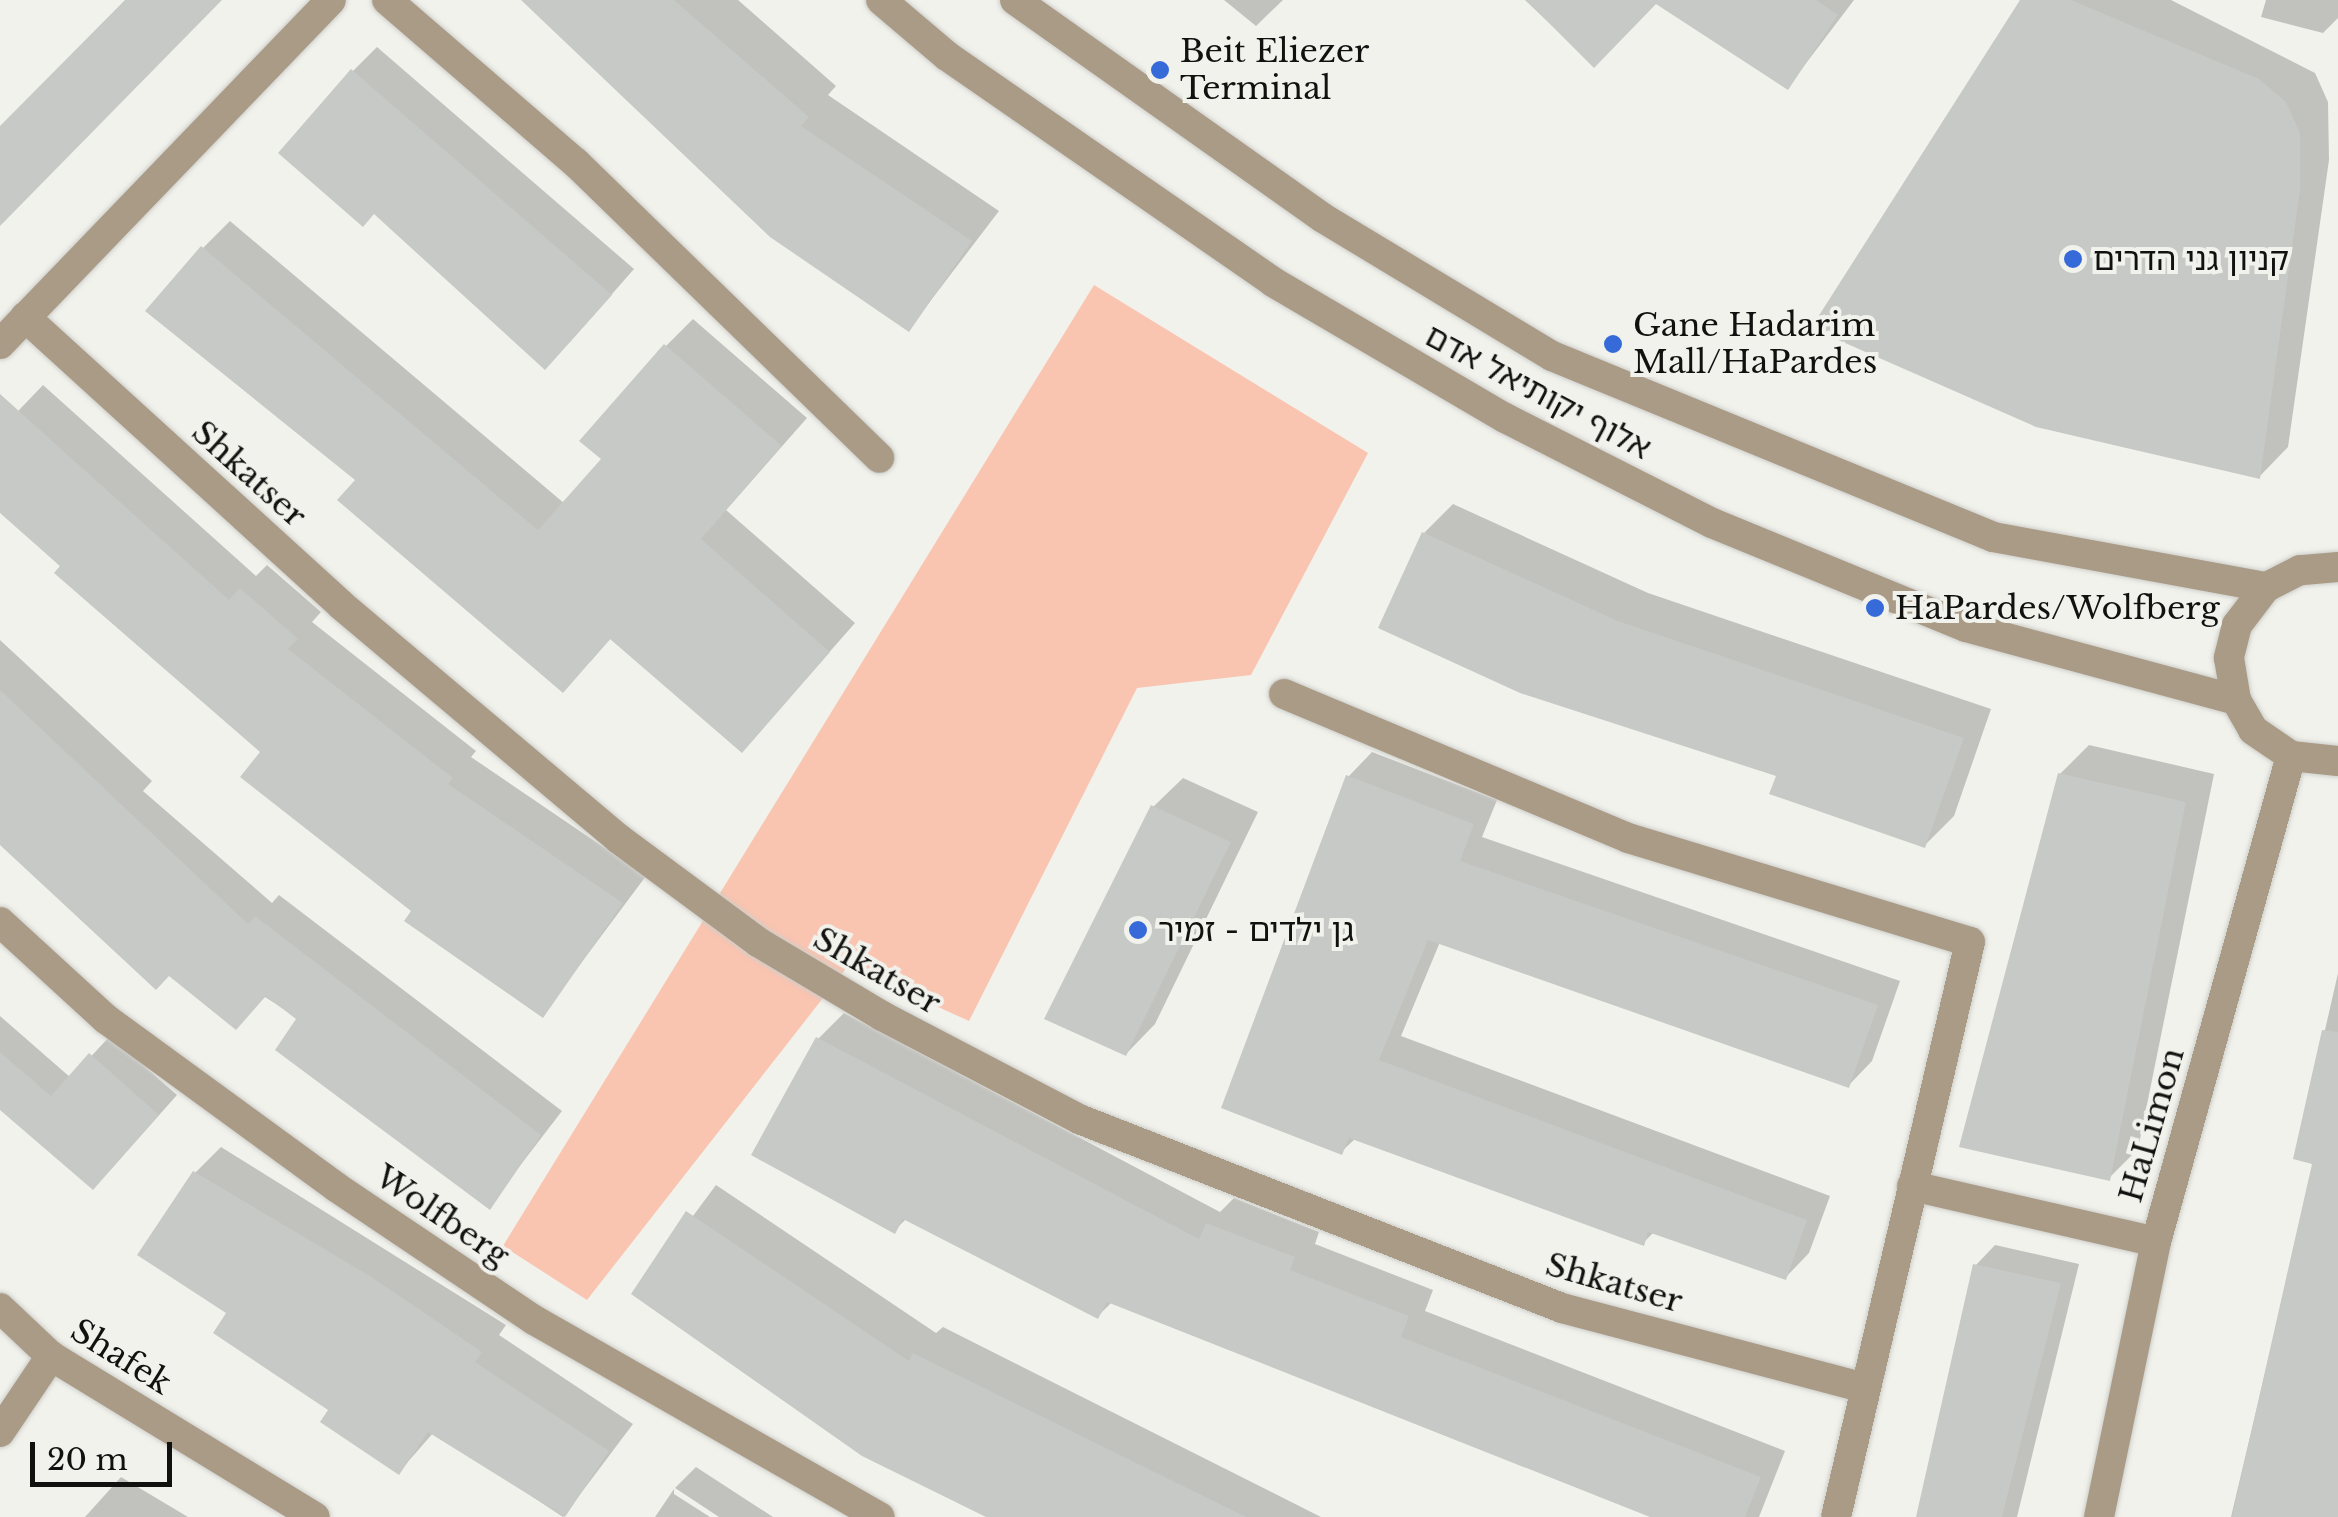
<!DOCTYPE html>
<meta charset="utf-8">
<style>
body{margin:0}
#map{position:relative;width:2338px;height:1517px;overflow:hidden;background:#f2f2ed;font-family:"Libre Baskerville","Noto Sans Hebrew",serif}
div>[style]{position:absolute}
.green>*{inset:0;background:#f9c4b0}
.shadow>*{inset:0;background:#0003}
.building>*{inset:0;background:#c6c9c5}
.roads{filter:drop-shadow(0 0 2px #cececa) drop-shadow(0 0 2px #cececa)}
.minor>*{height:30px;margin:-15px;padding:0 15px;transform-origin:15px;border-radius:15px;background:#aa9b87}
.dots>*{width:28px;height:28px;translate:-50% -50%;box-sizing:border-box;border:5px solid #f2f2ed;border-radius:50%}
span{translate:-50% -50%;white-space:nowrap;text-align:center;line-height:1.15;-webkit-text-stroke:8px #f2f2ed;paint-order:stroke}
.poi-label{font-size:32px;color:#111110}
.left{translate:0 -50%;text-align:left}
.street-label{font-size:32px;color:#111110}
.scale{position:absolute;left:30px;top:1442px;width:142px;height:45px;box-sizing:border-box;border:5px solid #111110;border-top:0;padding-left:12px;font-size:30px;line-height:35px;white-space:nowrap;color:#111110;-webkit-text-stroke:8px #f2f2ed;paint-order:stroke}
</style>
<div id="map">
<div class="green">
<i style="clip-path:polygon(1094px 285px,1368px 453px,1251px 675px,1137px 688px,969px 1021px,848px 966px,587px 1300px,503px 1246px)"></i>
</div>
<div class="shadow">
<i style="clip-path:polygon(524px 0,738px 0,836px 86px,828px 95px,999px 211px,909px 329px)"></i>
<i style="clip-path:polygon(1224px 0,1283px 0,1256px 26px)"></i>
<i style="clip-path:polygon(1525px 0,1854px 0,1788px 87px,1656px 1px,1594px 65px)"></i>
<i style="clip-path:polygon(2022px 0,2171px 0,2315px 73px,2328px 102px,2329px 160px,2288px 447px,2259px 477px)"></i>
<i style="clip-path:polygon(2266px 0,2338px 0,2338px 18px,2323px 33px,2261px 17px)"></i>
<i style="clip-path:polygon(377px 47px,634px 269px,569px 343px,353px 71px)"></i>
<i style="clip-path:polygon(230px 221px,565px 504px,605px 459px,666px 346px,693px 319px,807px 418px,726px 510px,855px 623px,768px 722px,612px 637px,590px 662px,358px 479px,203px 248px)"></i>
<i style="clip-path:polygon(43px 385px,256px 576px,267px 565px,321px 612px,312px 622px,476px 751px,471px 757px,646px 876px,543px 1014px,415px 910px,263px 752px,0 511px,0 430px)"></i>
<i style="clip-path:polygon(1453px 504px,1648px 593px,1991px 709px,1954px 816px,1925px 845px,1779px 774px,1424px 533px)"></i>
<i style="clip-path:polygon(0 640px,152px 781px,143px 791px,272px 903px,279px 895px,562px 1111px,489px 1206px,299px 1019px,0 824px)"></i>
<i style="clip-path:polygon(2089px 745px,2214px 774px,2138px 1149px,2109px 1178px,2060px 774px)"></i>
<i style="clip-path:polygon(1372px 752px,1497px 800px,1482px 837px,1900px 981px,1872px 1061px,1849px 1085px,1440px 942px,1401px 1036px,1830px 1196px,1809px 1253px,1786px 1277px,1655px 1231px,1643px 1243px,1356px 1138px,1341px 1152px,1224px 1107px,1349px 776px)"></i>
<i style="clip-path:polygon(1183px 778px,1258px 812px,1155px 1024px,1126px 1054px,1153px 807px)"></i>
<i style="clip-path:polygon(2338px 973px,2338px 1517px,2231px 1517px,2315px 1162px,2296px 1157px)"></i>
<i style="clip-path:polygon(844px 1013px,1220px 1212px,1234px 1198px,1319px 1232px,1315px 1244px,1433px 1290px,1425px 1311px,1785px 1451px,1759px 1517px,1652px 1517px,1112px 1302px,1098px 1316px,907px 1218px,894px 1231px,818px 1039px)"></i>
<i style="clip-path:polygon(0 1016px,71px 1078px,110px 1036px,177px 1095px,112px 1168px,0 1106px)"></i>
<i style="clip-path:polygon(221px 1147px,506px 1325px,499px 1335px,633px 1424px,563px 1517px,434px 1432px,399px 1472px,230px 1312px,195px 1173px)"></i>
<i style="clip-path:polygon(716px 1185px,936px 1333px,943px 1327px,1321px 1517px,991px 1517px,635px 1294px)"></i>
<i style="clip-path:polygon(1995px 1245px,2079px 1264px,2017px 1517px,1919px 1517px,1976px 1265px)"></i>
<i style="clip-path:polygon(696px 1467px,773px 1517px,719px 1517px,675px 1488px)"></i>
<i style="clip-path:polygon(121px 1477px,188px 1517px,85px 1517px)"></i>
<i style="clip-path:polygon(674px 1489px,674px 1494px,710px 1517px,655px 1517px)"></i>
</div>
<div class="building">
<i style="clip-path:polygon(125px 0,222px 0,0 226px,0 126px)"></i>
<i style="clip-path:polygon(521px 0,674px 0,809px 117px,801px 126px,972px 241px,909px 332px,770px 237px)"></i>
<i style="clip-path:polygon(1526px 0,1816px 0,1838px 15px,1788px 90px,1656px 4px,1594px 68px)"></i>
<i style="clip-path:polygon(2020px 0,2071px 0,2259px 79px,2286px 102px,2300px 133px,2300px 190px,2260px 479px,2036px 427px,1811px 328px)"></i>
<i style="clip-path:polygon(351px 69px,612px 295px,545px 370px,374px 214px,363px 227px,278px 153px)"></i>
<i style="clip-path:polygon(201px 246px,538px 530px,601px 459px,579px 441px,664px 344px,782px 446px,701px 539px,830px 652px,742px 753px,610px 639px,563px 693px,337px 500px,355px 480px,145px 311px)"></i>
<i style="clip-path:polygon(0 394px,229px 600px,240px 588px,298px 639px,288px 649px,453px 778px,448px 784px,623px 903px,543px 1018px,404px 921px,411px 911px,240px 777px,260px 752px,54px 573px,60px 566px,0 513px)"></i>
<i style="clip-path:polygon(1422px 532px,1618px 621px,1964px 738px,1925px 848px,1769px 794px,1776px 776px,1520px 693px,1378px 628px)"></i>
<i style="clip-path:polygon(0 690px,248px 924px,255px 916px,541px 1135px,490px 1210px,275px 1050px,296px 1019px,266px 996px,236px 1030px,169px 976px,156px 990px,0 845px)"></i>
<i style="clip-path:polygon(2058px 773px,2186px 802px,2110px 1181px,1959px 1147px)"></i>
<i style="clip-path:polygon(1346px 775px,1474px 824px,1460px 861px,1878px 1005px,1849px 1088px,1428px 940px,1379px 1060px,1807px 1220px,1786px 1280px,1648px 1232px,1644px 1246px,1349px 1138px,1342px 1155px,1221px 1108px)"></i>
<i style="clip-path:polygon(1151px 805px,1231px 842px,1126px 1056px,1044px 1019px)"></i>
<i style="clip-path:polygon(2322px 1030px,2338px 1032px,2338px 1517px,2232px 1517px,2312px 1164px,2293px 1159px)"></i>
<i style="clip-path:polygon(816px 1037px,1199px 1239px,1206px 1223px,1295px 1257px,1290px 1270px,1409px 1316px,1401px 1337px,1761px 1477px,1745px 1517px,1650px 1517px,1107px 1302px,1098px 1319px,903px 1219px,895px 1234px,751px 1155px)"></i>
<i style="clip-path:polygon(0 1052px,51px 1096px,89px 1053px,159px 1115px,93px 1190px,0 1110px)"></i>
<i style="clip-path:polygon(193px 1171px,370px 1276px,482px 1352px,475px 1362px,609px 1451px,565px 1517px,428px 1432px,399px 1475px,320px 1422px,328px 1410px,213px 1333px,226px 1313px,137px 1255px)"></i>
<i style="clip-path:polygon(686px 1211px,909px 1361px,913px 1353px,1246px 1517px,986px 1517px,862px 1456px,631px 1294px)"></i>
<i style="clip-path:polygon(1973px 1264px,2061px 1283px,2002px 1517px,1916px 1517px)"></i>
</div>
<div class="roads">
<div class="minor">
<i style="left:387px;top:0;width:250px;rotate:40.8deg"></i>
<i style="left:576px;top:163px;width:423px;rotate:44.2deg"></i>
<i style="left:881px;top:0;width:87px;rotate:40.3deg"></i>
<i style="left:947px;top:56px;width:397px;rotate:34.7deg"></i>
<i style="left:1273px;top:282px;width:269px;rotate:30.4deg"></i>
<i style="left:1505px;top:418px;width:232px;rotate:26.9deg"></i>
<i style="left:1712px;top:523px;width:274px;rotate:22.3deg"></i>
<i style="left:1966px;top:627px;width:280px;rotate:15.1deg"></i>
<i style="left:1015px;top:0;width:377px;rotate:35.3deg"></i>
<i style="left:1323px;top:218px;width:267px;rotate:31.1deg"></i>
<i style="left:1552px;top:356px;width:477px;rotate:22.3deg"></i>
<i style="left:1993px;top:537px;width:278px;rotate:10.4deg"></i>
<i style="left:25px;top:317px;width:428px;rotate:42.3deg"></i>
<i style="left:341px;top:605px;width:363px;rotate:40.1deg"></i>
<i style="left:619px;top:839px;width:173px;rotate:36.5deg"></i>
<i style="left:758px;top:942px;width:144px;rotate:30.8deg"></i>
<i style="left:882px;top:1016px;width:222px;rotate:27.6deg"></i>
<i style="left:1079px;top:1119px;width:519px;rotate:21.37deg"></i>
<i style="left:1562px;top:1308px;width:313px;rotate:14.8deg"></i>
<i style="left:0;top:344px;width:477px;rotate:-46.1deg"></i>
<i style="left:2338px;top:567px;width:38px;rotate:175deg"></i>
<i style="left:2300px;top:570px;width:38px;rotate:153deg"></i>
<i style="left:2266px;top:587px;width:48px;rotate:127.3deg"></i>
<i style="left:2237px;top:625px;width:34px;rotate:104deg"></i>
<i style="left:2229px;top:658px;width:43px;rotate:80.5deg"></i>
<i style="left:2236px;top:700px;width:34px;rotate:60deg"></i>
<i style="left:2253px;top:730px;width:46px;rotate:34.4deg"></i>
<i style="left:2291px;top:756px;width:47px;rotate:6.1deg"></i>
<i style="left:1284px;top:694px;width:373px;rotate:22.7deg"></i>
<i style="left:1628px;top:838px;width:357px;rotate:16.9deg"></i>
<i style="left:1970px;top:942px;width:590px;rotate:103.12deg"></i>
<i style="left:0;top:922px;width:144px;rotate:42.5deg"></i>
<i style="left:106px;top:1019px;width:285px;rotate:36.1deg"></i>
<i style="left:336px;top:1187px;width:239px;rotate:33.9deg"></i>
<i style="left:534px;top:1320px;width:398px;rotate:29.7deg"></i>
<i style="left:1912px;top:1186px;width:250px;rotate:12.9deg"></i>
<i style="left:0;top:1308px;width:70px;rotate:43.3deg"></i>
<i style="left:51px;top:1356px;width:309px;rotate:31.4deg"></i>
<i style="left:0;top:1432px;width:92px;rotate:-56.1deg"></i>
<i style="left:2099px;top:1517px;width:281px;rotate:-78.3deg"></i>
<i style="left:2156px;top:1242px;width:504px;rotate:-74.48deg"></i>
</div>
</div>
<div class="dots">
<i style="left:1160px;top:70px;background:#376ad9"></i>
<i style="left:2073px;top:259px;background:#376ad9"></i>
<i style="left:1613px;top:344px;background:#376ad9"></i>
<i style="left:1875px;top:608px;background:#376ad9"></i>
<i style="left:1138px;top:930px;background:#376ad9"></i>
</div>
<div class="poi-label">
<span class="left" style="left:1180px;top:70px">Beit Eliezer<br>Terminal</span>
<span class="left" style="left:2093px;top:259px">קניון גני הדרים</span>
<span class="left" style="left:1633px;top:344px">Gane Hadarim<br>Mall/HaPardes</span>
<span class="left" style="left:1895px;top:608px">HaPardes/Wolfberg</span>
<span class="left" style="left:1158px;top:930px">גן ילדים - זמיר</span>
</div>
<div class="street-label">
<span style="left:1538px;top:392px;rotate:28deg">אלוף יקותיאל אדם</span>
<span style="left:249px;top:474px;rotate:42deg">Shkatser</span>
<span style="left:877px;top:971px;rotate:30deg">Shkatser</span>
<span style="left:2152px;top:1125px;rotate:-74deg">HaLimon</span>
<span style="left:442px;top:1216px;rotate:34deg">Wolfberg</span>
<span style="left:1614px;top:1283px;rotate:16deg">Shkatser</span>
<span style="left:121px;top:1357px;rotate:32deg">Shafek</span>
</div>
<div class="scale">20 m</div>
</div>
